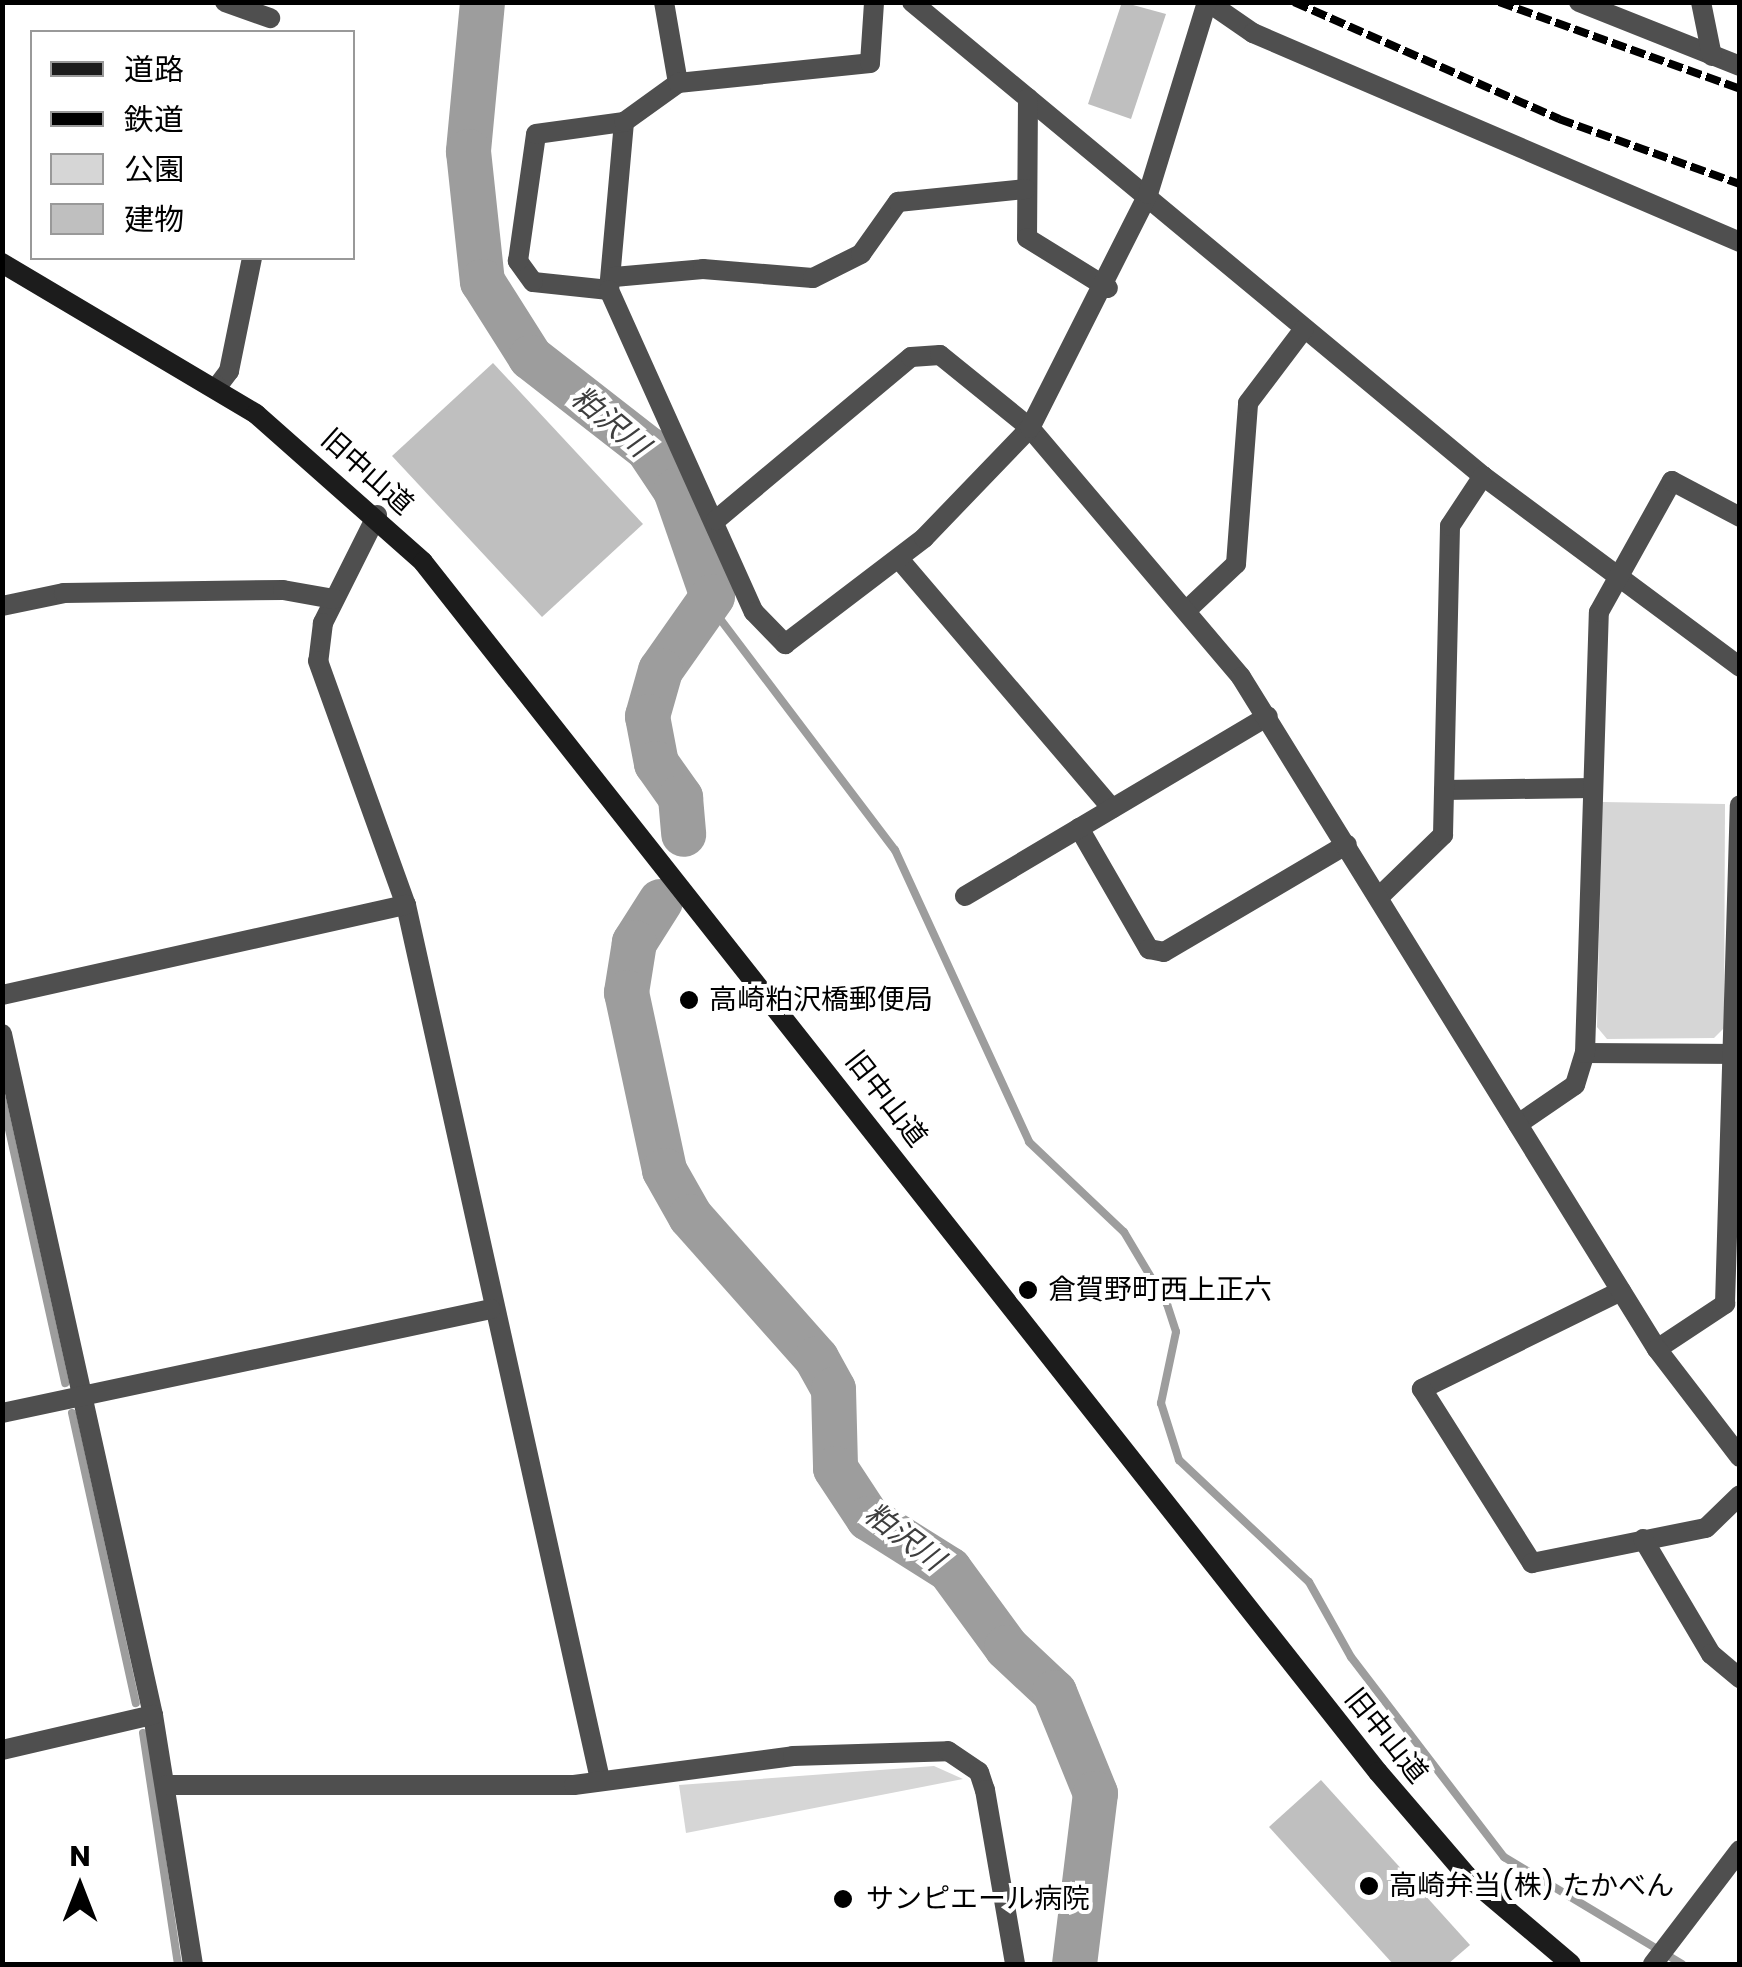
<!DOCTYPE html>
<meta charset="utf-8">
<style>
body{margin:0}
#map{position:relative;width:1742px;height:1967px;overflow:hidden;background:#fff;font-family:Poppins,"Noto Sans JP",sans-serif}
div>[style]{position:absolute}
.green>*{inset:0;background:#d6d6d6}
.stream>*{height:8px;margin:-4px;padding:0 4px;transform-origin:4px;border-radius:4px;background:#9d9d9d}
.river>*{height:45px;margin:-22.5px;padding:0 22.5px;transform-origin:22.5px;border-radius:22.5px;background:#9d9d9d}
.building>*{inset:0;background:#bfbfbf}
.minor>*{height:20px;margin:-10px;padding:0 10px;transform-origin:10px;border-radius:10px;background:#4f4f4f}
.tertiary>*{height:20px;margin:-10px;padding:0 10px;transform-origin:10px;border-radius:10px;background:#4f4f4f}
.secondary>*{height:20px;margin:-10px;padding:0 10px;transform-origin:10px;border-radius:10px;background:#1c1c1c}
.rail>*{height:8px;margin-top:-4px;transform-origin:0;background:repeating-linear-gradient(90deg,#000 0 15px,transparent 0 20px)}
.dots>*{width:28px;height:28px;translate:-50% -50%;box-sizing:border-box;border:5px solid #fff;border-radius:50%}
span{translate:-50% -50%;white-space:nowrap;text-align:center;line-height:1.15;-webkit-text-stroke:8px #fff;paint-order:stroke}
.street-label{font-size:28px;color:#000}
.poi-label{font-size:28px;color:#000}
.left{translate:0 -50%;text-align:left}
.water-label{font-size:30px;color:#3e3e3e;font-style:italic}
.frame{position:absolute;inset:0;border:5px solid #000;pointer-events:none}
.legend{position:absolute;left:30px;top:30px;width:325px;height:230px;box-sizing:border-box;background:#fff;border:2px solid #999;margin:0;padding:12px 18px;list-style:none;font-size:30px;color:#000}
.legend li{display:flex;align-items:center;gap:20px;height:50px}
.legend b{width:50px;border:2px solid #999}
.north{position:absolute;left:30px;top:1837px;width:100px;height:100px;-webkit-text-stroke:8px #fff;paint-order:stroke;rotate:0deg;font-size:28px;font-weight:700;line-height:40px;text-align:center;color:#000}
.north::after{content:'';display:block;margin:auto;width:35px;height:45px;background:#000;clip-path:polygon(50% 0,100% 100%,50% 72%,0 100%)}
</style>
<div id="map">
<div class="green">
<i style="clip-path:polygon(1602px 802px,1725px 804px,1724px 1028px,1714px 1038px,1607px 1039px,1597px 1027px)"></i>
<i style="clip-path:polygon(934px 1766px,963px 1779px,686px 1833px,679px 1785px)"></i>
</div>
<div class="stream">
<i style="left:708px;top:603px;width:310px;rotate:52.9deg"></i>
<i style="left:895px;top:850px;width:321px;rotate:65.3deg"></i>
<i style="left:1029px;top:1142px;width:131px;rotate:43.5deg"></i>
<i style="left:1124px;top:1232px;width:84px;rotate:59.2deg"></i>
<i style="left:1167px;top:1304px;width:29px;rotate:72deg"></i>
<i style="left:1176px;top:1332px;width:73px;rotate:101.9deg"></i>
<i style="left:1161px;top:1403px;width:60px;rotate:72.5deg"></i>
<i style="left:1179px;top:1460px;width:178px;rotate:43.2deg"></i>
<i style="left:1309px;top:1582px;width:86px;rotate:60.8deg"></i>
<i style="left:1351px;top:1657px;width:252px;rotate:52.6deg"></i>
<i style="left:1504px;top:1857px;width:208px;rotate:31deg"></i>
<i style="left:2px;top:1098px;width:292px;rotate:77.5deg"></i>
<i style="left:72px;top:1413px;width:297px;rotate:77.6deg"></i>
<i style="left:143px;top:1733px;width:234px;rotate:81.4deg"></i>
</div>
<div class="river">
<i style="left:482px;top:2px;width:150px;rotate:95.4deg"></i>
<i style="left:468px;top:151px;width:131px;rotate:83.9deg"></i>
<i style="left:482px;top:281px;width:90px;rotate:57.7deg"></i>
<i style="left:530px;top:357px;width:148px;rotate:37.9deg"></i>
<i style="left:647px;top:448px;width:50px;rotate:56.3deg"></i>
<i style="left:675px;top:490px;width:112px;rotate:70.8deg"></i>
<i style="left:712px;top:596px;width:90px;rotate:125.1deg"></i>
<i style="left:660px;top:670px;width:48px;rotate:105.8deg"></i>
<i style="left:647px;top:716px;width:48px;rotate:79.2deg"></i>
<i style="left:656px;top:763px;width:42px;rotate:54.8deg"></i>
<i style="left:680px;top:797px;width:37px;rotate:85deg"></i>
<i style="left:660px;top:901px;width:49px;rotate:122.4deg"></i>
<i style="left:634px;top:942px;width:51px;rotate:99.1deg"></i>
<i style="left:626px;top:992px;width:182px;rotate:77.9deg"></i>
<i style="left:664px;top:1170px;width:53px;rotate:60.5deg"></i>
<i style="left:690px;top:1216px;width:190px;rotate:48.4deg"></i>
<i style="left:816px;top:1358px;width:35px;rotate:61deg"></i>
<i style="left:833px;top:1389px;width:79px;rotate:88.5deg"></i>
<i style="left:835px;top:1468px;width:60px;rotate:56.6deg"></i>
<i style="left:868px;top:1518px;width:96px;rotate:32.2deg"></i>
<i style="left:949px;top:1569px;width:97px;rotate:53.8deg"></i>
<i style="left:1006px;top:1647px;width:66px;rotate:43.2deg"></i>
<i style="left:1054px;top:1692px;width:109px;rotate:67.9deg"></i>
<i style="left:1095px;top:1793px;width:172px;rotate:97deg"></i>
</div>
<div class="building">
<i style="clip-path:polygon(1122px 2px,1166px 14px,1131px 119px,1088px 104px)"></i>
<i style="clip-path:polygon(493px 363px,643px 524px,542px 617px,392px 456px)"></i>
<i style="clip-path:polygon(1321px 1780px,1470px 1945px,1448px 1964px,1393px 1964px,1269px 1827px)"></i>
</div>
<div class="minor">
<i style="left:225px;top:2px;width:48px;rotate:19.6deg"></i>
<i style="left:664px;top:2px;width:82px;rotate:80.2deg"></i>
<i style="left:912px;top:2px;width:742px;rotate:39.7deg"></i>
<i style="left:1483px;top:476px;width:320px;rotate:36.6deg"></i>
<i style="left:1208px;top:2px;width:55px;rotate:34.6deg"></i>
<i style="left:1253px;top:33px;width:530px;rotate:23.23deg"></i>
<i style="left:1579px;top:2px;width:173px;rotate:21.7deg"></i>
<i style="left:1701px;top:2px;width:55px;rotate:78.5deg"></i>
<i style="left:1028px;top:98px;width:140px;rotate:90.4deg"></i>
<i style="left:1027px;top:238px;width:95px;rotate:31.7deg"></i>
<i style="left:624px;top:122px;width:169px;rotate:95.1deg"></i>
<i style="left:609px;top:290px;width:76px;rotate:-174deg"></i>
<i style="left:533px;top:282px;width:26px;rotate:-126deg"></i>
<i style="left:518px;top:261px;width:128px;rotate:-81.9deg"></i>
<i style="left:536px;top:134px;width:89px;rotate:-7.8deg"></i>
<i style="left:624px;top:122px;width:67px;rotate:-35.8deg"></i>
<i style="left:678px;top:83px;width:193px;rotate:-5.9deg"></i>
<i style="left:870px;top:63px;width:61px;rotate:-86.2deg"></i>
<i style="left:614px;top:277px;width:89px;rotate:-5.1deg"></i>
<i style="left:703px;top:269px;width:110px;rotate:4.7deg"></i>
<i style="left:813px;top:278px;width:54px;rotate:-26.6deg"></i>
<i style="left:861px;top:254px;width:64px;rotate:-54.6deg"></i>
<i style="left:898px;top:202px;width:128px;rotate:-5.8deg"></i>
<i style="left:609px;top:290px;width:353px;rotate:65.8deg"></i>
<i style="left:754px;top:612px;width:45px;rotate:45.9deg"></i>
<i style="left:217px;top:387px;width:20px;rotate:-53deg"></i>
<i style="left:229px;top:371px;width:115px;rotate:-78.5deg"></i>
<i style="left:377px;top:515px;width:121px;rotate:116.6deg"></i>
<i style="left:323px;top:623px;width:38px;rotate:97deg"></i>
<i style="left:318px;top:661px;width:259px;rotate:70.2deg"></i>
<i style="left:406px;top:905px;width:895px;rotate:77.49deg"></i>
<i style="left:716px;top:520px;width:254px;rotate:-39.9deg"></i>
<i style="left:911px;top:357px;width:29px;rotate:-4deg"></i>
<i style="left:940px;top:355px;width:116px;rotate:39deg"></i>
<i style="left:899px;top:559px;width:328px;rotate:49.5deg"></i>
<i style="left:2px;top:606px;width:63px;rotate:-11.8deg"></i>
<i style="left:64px;top:593px;width:219px;rotate:-0.8deg"></i>
<i style="left:283px;top:590px;width:52px;rotate:10deg"></i>
<i style="left:1188px;top:609px;width:66px;rotate:-43.2deg"></i>
<i style="left:1236px;top:564px;width:161px;rotate:-85.7deg"></i>
<i style="left:1248px;top:403px;width:93px;rotate:-52.9deg"></i>
<i style="left:1444px;top:790px;width:149px;rotate:-0.8deg"></i>
<i style="left:1079px;top:828px;width:140px;rotate:60deg"></i>
<i style="left:1149px;top:949px;width:15px;rotate:11deg"></i>
<i style="left:1164px;top:952px;width:212px;rotate:-30.5deg"></i>
<i style="left:965px;top:896px;width:352px;rotate:-30.7deg"></i>
<i style="left:1380px;top:896px;width:88px;rotate:-44.1deg"></i>
<i style="left:1443px;top:835px;width:309px;rotate:-88.7deg"></i>
<i style="left:1450px;top:526px;width:60px;rotate:-56.6deg"></i>
<i style="left:2px;top:995px;width:414px;rotate:-12.6deg"></i>
<i style="left:2px;top:1034px;width:698px;rotate:77.5deg"></i>
<i style="left:153px;top:1715px;width:252px;rotate:80.9deg"></i>
<i style="left:1585px;top:1053px;width:155px;rotate:0.4deg"></i>
<i style="left:1518px;top:1124px;width:69px;rotate:-34.4deg"></i>
<i style="left:1575px;top:1085px;width:34px;rotate:-73deg"></i>
<i style="left:1585px;top:1053px;width:441px;rotate:-88.2deg"></i>
<i style="left:1599px;top:612px;width:150px;rotate:-60.9deg"></i>
<i style="left:1672px;top:481px;width:77px;rotate:27.9deg"></i>
<i style="left:1621px;top:1291px;width:222px;rotate:153.8deg"></i>
<i style="left:1422px;top:1389px;width:206px;rotate:57.7deg"></i>
<i style="left:1532px;top:1563px;width:177px;rotate:-11.4deg"></i>
<i style="left:1706px;top:1528px;width:47px;rotate:-44.1deg"></i>
<i style="left:1657px;top:1349px;width:82px;rotate:-33.5deg"></i>
<i style="left:1725px;top:1304px;width:499px;rotate:-88.3deg"></i>
<i style="left:2px;top:1413px;width:500px;rotate:-12deg"></i>
<i style="left:1643px;top:1539px;width:134px;rotate:59.4deg"></i>
<i style="left:1711px;top:1654px;width:38px;rotate:40deg"></i>
<i style="left:2px;top:1750px;width:155px;rotate:-13.1deg"></i>
<i style="left:167px;top:1785px;width:407px"></i>
<i style="left:574px;top:1785px;width:221px;rotate:-7.5deg"></i>
<i style="left:793px;top:1756px;width:155px;rotate:-1.8deg"></i>
<i style="left:948px;top:1751px;width:37px;rotate:34deg"></i>
<i style="left:979px;top:1772px;width:19px;rotate:72deg"></i>
<i style="left:985px;top:1790px;width:177px;rotate:80.2deg"></i>
<i style="left:1653px;top:1964px;width:143px;rotate:-52.7deg"></i>
</div>
<div class="tertiary">
<i style="left:1030px;top:428px;width:326px;rotate:49.7deg"></i>
<i style="left:1241px;top:677px;width:790px;rotate:58.24deg"></i>
<i style="left:1657px;top:1349px;width:136px;rotate:52.5deg"></i>
<i style="left:785px;top:644px;width:175px;rotate:-37.3deg"></i>
<i style="left:924px;top:538px;width:153px;rotate:-46.1deg"></i>
<i style="left:1030px;top:428px;width:262px;rotate:-63.2deg"></i>
<i style="left:1148px;top:194px;width:201px;rotate:-72.9deg"></i>
</div>
<div class="secondary">
<i style="left:2px;top:263px;width:295px;rotate:30.7deg"></i>
<i style="left:256px;top:414px;width:223px;rotate:41.5deg"></i>
<i style="left:423px;top:562px;width:1541px;rotate:51.72deg"></i>
<i style="left:1378px;top:1772px;width:137px;rotate:49.4deg"></i>
<i style="left:1467px;top:1876px;width:136px;rotate:40.2deg"></i>
</div>
<div class="rail">
<i style="left:1294px;top:2px;width:290px;rotate:23.8deg"></i>
<i style="left:1559px;top:119px;width:192px;rotate:19.8deg"></i>
<i style="left:1499px;top:2px;width:256px;rotate:19.8deg"></i>
</div>
<div class="dots">
<i style="left:689px;top:1000px;background:#000"></i>
<i style="left:1028px;top:1290px;background:#000"></i>
<i style="left:1369px;top:1886px;background:#000"></i>
<i style="left:843px;top:1899px;background:#000"></i>
</div>
<div class="street-label">
<span style="left:367px;top:472px;rotate:42deg">旧中山道</span>
<span style="left:886px;top:1099px;rotate:52deg">旧中山道</span>
<span style="left:1386px;top:1736px;rotate:51deg">旧中山道</span>
</div>
<div class="poi-label">
<span class="left" style="left:709px;top:1000px">高崎粕沢橋郵便局</span>
<span class="left" style="left:1048px;top:1290px">倉賀野町西上正六</span>
<span class="left" style="left:1389px;top:1886px">高崎弁当(株) たかべん</span>
<span class="left" style="left:866px;top:1899px">サンピエール病院</span>
</div>
<div class="water-label">
<span style="left:610px;top:422px;rotate:40deg">粕沢川</span>
<span style="left:904px;top:1537px;rotate:37deg">粕沢川</span>
</div>
<div class="frame"></div>
<ul class="legend">
<li><b style="height:12px;background:#1c1c1c"></b>道路</li>
<li><b style="height:12px;background:#000"></b>鉄道</li>
<li><b style="height:28px;background:#d6d6d6"></b>公園</li>
<li><b style="height:28px;background:#bfbfbf"></b>建物</li>
</ul>
<div class="north">N</div>
</div>
